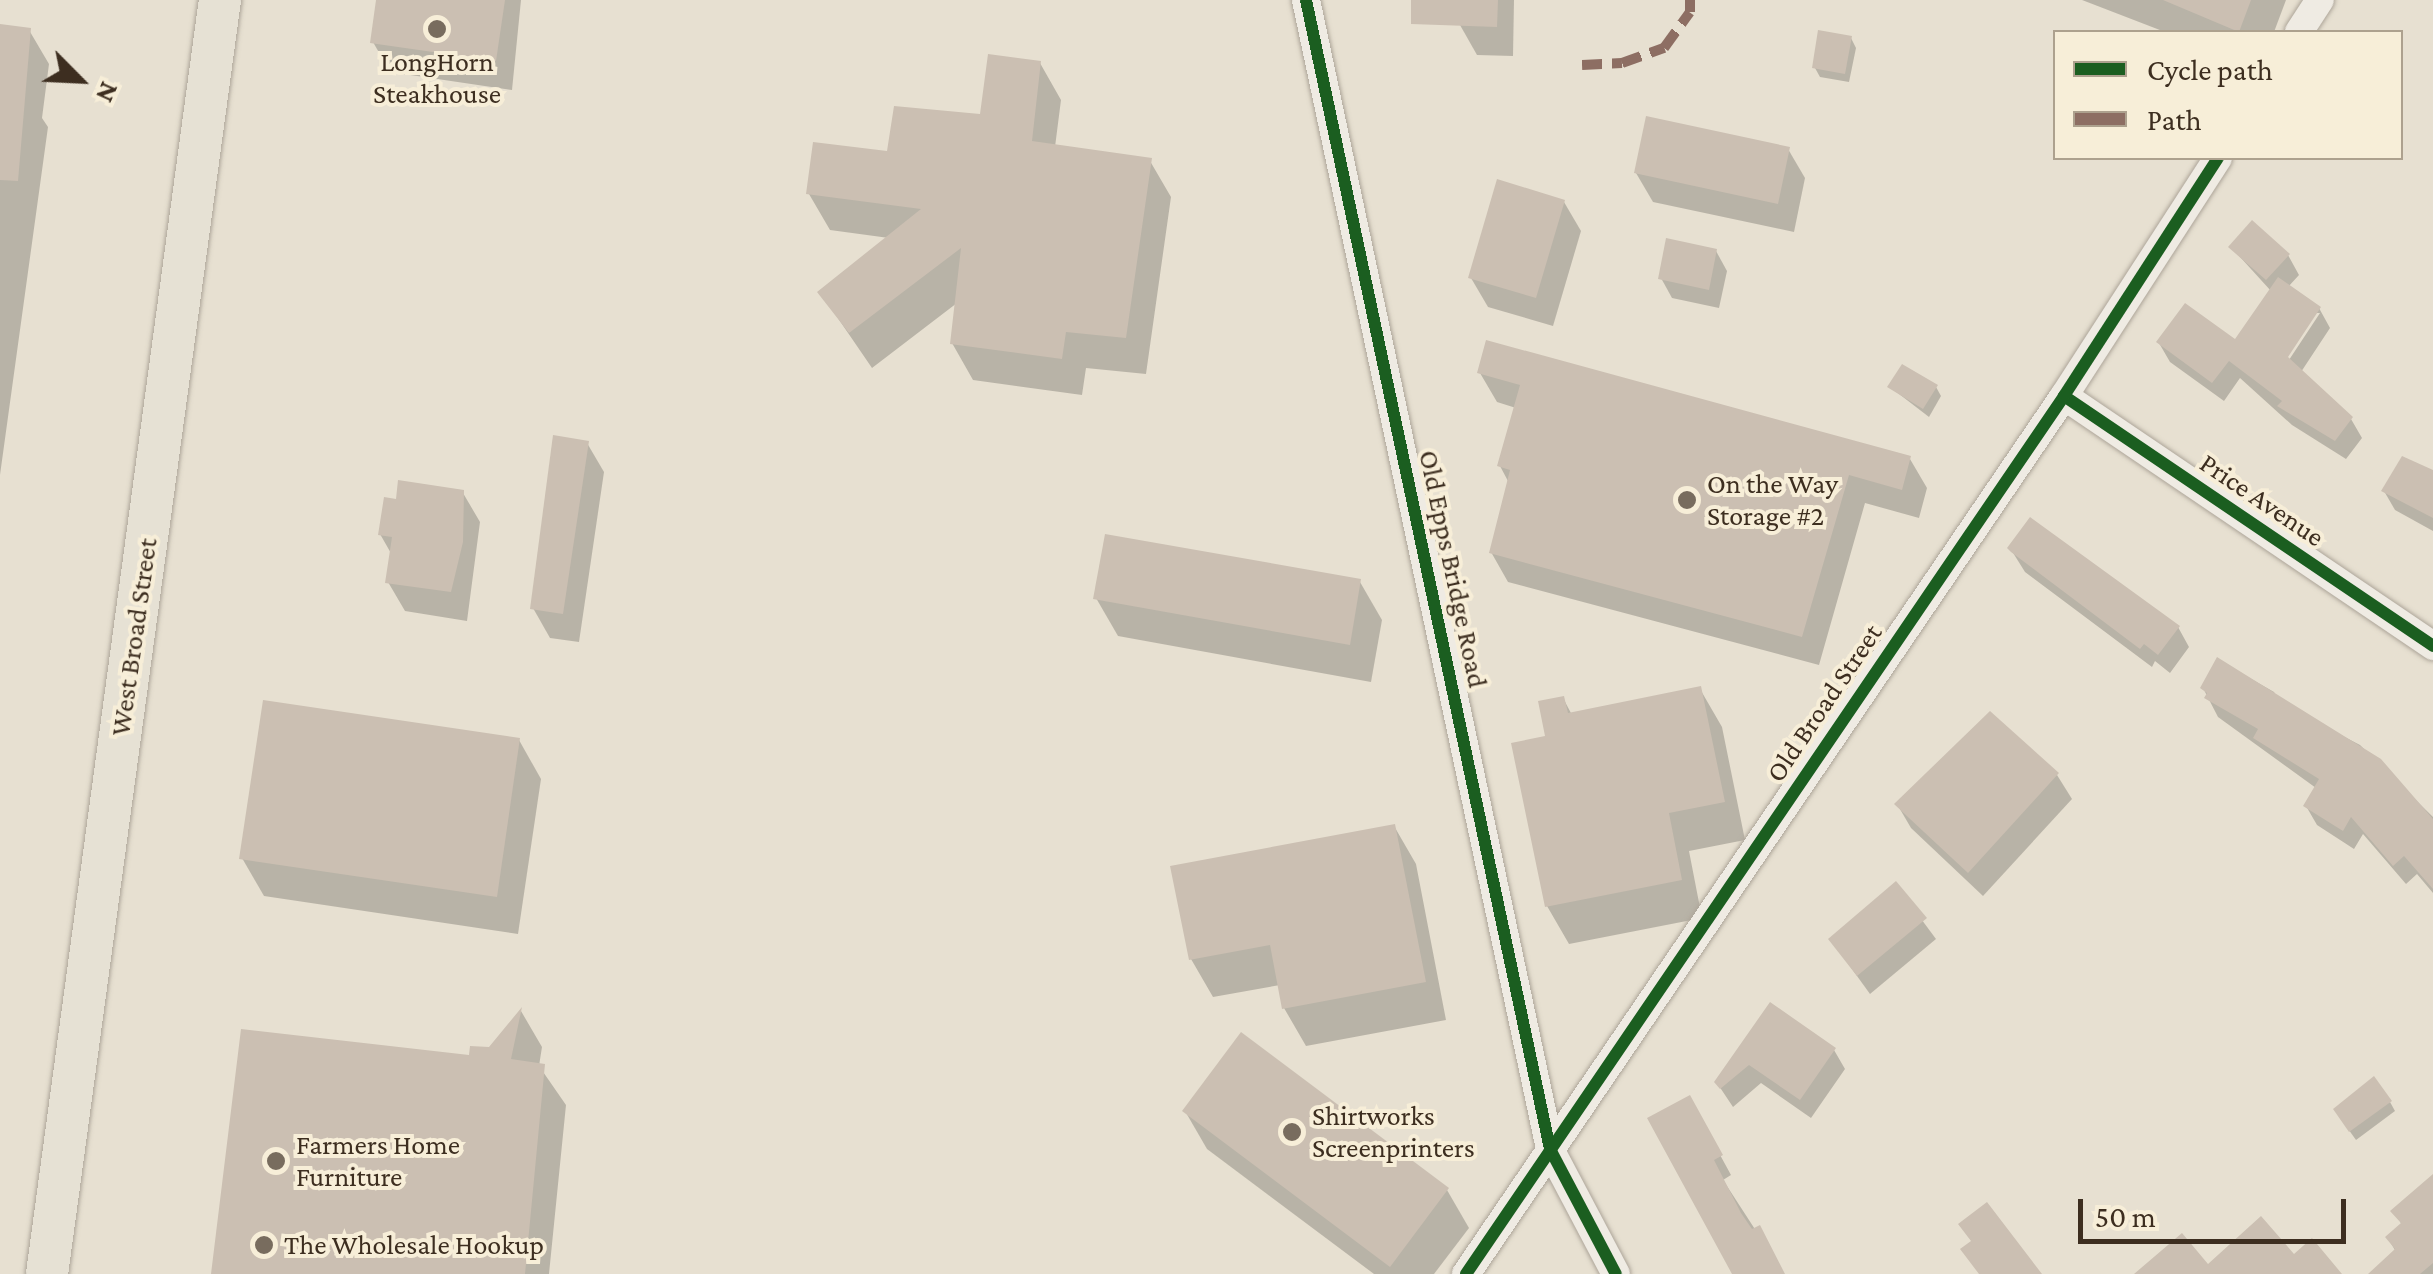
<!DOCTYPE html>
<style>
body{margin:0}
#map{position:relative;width:2433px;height:1274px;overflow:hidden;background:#e7e0d1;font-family:"Crimson Pro",serif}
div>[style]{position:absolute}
.shadow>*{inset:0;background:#0003}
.building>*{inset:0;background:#cbbfb2}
.roads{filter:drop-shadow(0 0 2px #ada599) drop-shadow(0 0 2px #ada599)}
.minor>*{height:28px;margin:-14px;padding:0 14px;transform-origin:14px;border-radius:14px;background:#efebe3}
.primary>*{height:42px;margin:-21px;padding:0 21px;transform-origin:21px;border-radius:21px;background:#e6e1d4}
.quiet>*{height:10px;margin-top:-5px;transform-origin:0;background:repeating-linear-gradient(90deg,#8d6e63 0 20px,transparent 0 30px)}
.cycleway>*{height:12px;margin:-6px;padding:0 6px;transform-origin:6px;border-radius:6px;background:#1b5e20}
.dots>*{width:28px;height:28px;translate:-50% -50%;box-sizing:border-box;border:5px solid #f7eed8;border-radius:50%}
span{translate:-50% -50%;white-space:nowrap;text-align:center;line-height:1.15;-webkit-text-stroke:8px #f7eed8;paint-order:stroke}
.poi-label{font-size:28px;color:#3d2e20}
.left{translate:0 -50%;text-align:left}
.street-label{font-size:28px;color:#3d2e20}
.legend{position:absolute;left:2053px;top:30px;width:350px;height:130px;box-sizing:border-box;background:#f7eed8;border:2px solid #ada18e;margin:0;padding:12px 18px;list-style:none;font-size:30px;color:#3d2e20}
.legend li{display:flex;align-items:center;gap:20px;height:50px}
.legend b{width:50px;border:2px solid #ada18e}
.north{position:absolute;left:30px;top:30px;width:100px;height:100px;-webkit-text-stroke:8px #f7eed8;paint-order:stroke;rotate:114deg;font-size:28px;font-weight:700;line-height:40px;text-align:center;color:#3d2e20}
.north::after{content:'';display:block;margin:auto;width:35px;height:45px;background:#3d2e20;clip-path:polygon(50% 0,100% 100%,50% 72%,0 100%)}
.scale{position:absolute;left:2078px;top:1199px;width:268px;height:45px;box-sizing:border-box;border:5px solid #3d2e20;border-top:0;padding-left:12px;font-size:30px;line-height:35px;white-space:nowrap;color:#3d2e20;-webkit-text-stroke:8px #f7eed8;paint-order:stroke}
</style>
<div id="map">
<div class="shadow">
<i style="clip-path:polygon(379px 0,521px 0,512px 90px,390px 72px,373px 42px)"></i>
<i style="clip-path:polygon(1461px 0,1514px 0,1513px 56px,1477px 55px,1460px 25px)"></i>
<i style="clip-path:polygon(2082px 0,2286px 0,2274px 32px,2165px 32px)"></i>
<i style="clip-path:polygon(0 27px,29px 30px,49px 64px,42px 118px,48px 127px,0 475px)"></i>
<i style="clip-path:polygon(1851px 38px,1856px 48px,1849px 82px,1820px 77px,1815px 68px)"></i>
<i style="clip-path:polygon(1040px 63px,1061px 100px,1055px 147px,1150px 161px,1171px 197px,1146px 374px,1086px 368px,1082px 395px,973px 380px,952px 343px,957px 303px,872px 368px,820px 292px,889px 238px,830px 230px,809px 194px,982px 117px)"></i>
<i style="clip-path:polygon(1788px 149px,1805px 178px,1794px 232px,1653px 202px,1636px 173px)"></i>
<i style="clip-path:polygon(1564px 202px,1581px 231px,1553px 326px,1488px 307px,1471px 278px)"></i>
<i style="clip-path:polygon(evenodd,2231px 247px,2288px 255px,2299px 275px,2288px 287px,2319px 308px,2330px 328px,2301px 372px,2351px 419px,2362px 438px,2346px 459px,2292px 425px,2240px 378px,2224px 401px,2170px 362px,2159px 343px,2236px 343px,2271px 291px,2231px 247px,2314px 313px,2320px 313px,2283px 369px,2279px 366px,2314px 313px)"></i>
<i style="clip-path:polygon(1716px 251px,1727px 271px,1719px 308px,1672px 298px,1661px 278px)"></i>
<i style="clip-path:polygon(1480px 373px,1910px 459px,1927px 488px,1919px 518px,1865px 503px,1819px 665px,1508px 582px,1491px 552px,1509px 483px,1500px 466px,1516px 408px,1497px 402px)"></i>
<i style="clip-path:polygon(1890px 387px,1936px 387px,1941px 396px,1929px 417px)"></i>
<i style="clip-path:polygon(587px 443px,604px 472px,579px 642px,550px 638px,533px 608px)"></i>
<i style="clip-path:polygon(2404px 459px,2433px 472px,2433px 531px,2395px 510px,2384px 491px)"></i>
<i style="clip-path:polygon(463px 493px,480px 522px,467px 621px,405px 611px,388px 582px,392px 555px,380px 534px,398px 502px)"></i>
<i style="clip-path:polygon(2010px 548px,2178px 627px,2189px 647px,2170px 673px,2155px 661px,2152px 667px,2025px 572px)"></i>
<i style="clip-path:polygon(1360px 582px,1382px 620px,1371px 682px,1118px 636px,1096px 598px)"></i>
<i style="clip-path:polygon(2218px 660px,2274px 692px,2281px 704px,2360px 745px,2433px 817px,2433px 893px,2417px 874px,2406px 884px,2363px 834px,2354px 849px,2317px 825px,2306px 806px,2316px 788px,2218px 717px,2203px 688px)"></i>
<i style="clip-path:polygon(1700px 689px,1722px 727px,1745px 840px,1689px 851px,1702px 918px,1569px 944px,1547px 906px,1547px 738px,1563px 698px,1572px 715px)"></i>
<i style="clip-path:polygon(519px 740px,541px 779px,518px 934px,264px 896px,242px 858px)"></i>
<i style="clip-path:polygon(2057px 775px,2072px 799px,1983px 896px,1911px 828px,1897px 804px)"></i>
<i style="clip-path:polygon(1394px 826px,1416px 864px,1446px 1020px,1306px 1046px,1284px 1008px,1280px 985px,1213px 997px,1191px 959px)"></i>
<i style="clip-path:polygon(1896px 885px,1936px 939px,1870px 994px,1831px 940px)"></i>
<i style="clip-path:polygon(1771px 1005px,1834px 1050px,1845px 1069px,1811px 1118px,1761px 1083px,1733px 1107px,1717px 1083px)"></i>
<i style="clip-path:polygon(521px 1011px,542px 1047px,539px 1066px,566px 1105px,549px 1274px,213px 1274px,472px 1058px,491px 1049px)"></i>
<i style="clip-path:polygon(1689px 1098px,1731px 1175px,1723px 1180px,1784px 1274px,1734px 1274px)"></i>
<i style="clip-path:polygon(2390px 1102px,2395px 1111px,2356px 1140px,2341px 1119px)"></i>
<i style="clip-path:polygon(1185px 1111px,1447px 1190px,1469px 1228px,1434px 1274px,1374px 1274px,1207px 1149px)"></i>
<i style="clip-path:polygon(2433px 1177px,2433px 1274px,2395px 1274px,2396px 1252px,2388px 1238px,2402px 1225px,2394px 1211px)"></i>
</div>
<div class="building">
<i style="clip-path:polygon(376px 0,505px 0,496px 61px,370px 43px)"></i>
<i style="clip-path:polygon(1411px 0,1498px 0,1497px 27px,1411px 24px)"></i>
<i style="clip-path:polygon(2163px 0,2251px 0,2239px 32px)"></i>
<i style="clip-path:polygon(0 24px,31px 28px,18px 181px,0 180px)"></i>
<i style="clip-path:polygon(1818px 30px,1852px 36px,1845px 74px,1812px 68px)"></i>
<i style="clip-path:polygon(988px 54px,1041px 61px,1032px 141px,1152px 158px,1126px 338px,1066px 332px,1062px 359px,950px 344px,961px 248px,849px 333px,817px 292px,921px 209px,806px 194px,813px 142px,887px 151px,894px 106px,980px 114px)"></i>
<i style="clip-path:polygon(1646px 116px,1790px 147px,1778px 204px,1634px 173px)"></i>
<i style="clip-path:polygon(1497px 179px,1565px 200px,1536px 298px,1468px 278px)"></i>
<i style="clip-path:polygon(2252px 220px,2290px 254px,2266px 280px,2228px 247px)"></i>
<i style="clip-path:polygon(1666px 238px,1717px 249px,1709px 290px,1658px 279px)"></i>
<i style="clip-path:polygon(2278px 277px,2321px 307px,2288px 357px,2353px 417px,2335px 441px,2277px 406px,2282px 401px,2229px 361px,2212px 383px,2156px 342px,2185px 303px,2235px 339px)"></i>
<i style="clip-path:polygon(1486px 340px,1911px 456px,1902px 490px,1849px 475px,1802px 637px,1489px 553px,1510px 470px,1497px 466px,1520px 385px,1477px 373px)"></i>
<i style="clip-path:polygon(1902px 364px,1938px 385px,1923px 409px,1887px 387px)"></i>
<i style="clip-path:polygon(553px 435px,589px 441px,563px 614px,530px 609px)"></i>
<i style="clip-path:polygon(2402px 456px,2433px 470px,2433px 518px,2381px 491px)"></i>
<i style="clip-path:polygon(398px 480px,464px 490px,463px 542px,451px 592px,385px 583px,392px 537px,378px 535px,384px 497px,396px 499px)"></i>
<i style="clip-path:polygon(2030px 517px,2180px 626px,2158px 655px,2144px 644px,2140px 649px,2011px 552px,2007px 548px)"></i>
<i style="clip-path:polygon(1105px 534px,1361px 579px,1350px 645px,1093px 599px)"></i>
<i style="clip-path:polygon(2217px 657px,2381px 759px,2433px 819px,2433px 889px,2404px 856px,2393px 866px,2351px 817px,2343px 831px,2303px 806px,2319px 779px,2253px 738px,2258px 729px,2204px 698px,2207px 693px,2200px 688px)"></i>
<i style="clip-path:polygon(1701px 686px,1725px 802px,1669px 813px,1682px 880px,1545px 907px,1511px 743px,1545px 736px,1538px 701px,1564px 696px,1568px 713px)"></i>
<i style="clip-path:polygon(263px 700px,520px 738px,497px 897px,239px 859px)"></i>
<i style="clip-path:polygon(1990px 711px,2059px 773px,1968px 873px,1894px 804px)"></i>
<i style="clip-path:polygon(1395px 824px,1426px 982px,1282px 1009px,1270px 945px,1189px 960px,1170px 866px)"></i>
<i style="clip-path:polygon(1896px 881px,1927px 918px,1857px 976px,1828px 939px)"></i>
<i style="clip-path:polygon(1770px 1002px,1836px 1048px,1800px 1100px,1749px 1065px,1720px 1089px,1714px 1082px)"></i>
<i style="clip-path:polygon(522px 1007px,511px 1059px,545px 1064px,525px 1274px,211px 1274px,241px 1029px,469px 1055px,470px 1046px,489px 1047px)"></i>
<i style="clip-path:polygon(1241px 1032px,1449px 1188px,1390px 1267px,1182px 1111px)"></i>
<i style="clip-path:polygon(2374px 1076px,2392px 1101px,2349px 1132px,2333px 1109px)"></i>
<i style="clip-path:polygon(1690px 1095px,1723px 1155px,1714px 1160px,1741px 1213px,1752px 1229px,1760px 1225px,1785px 1274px,1732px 1274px,1647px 1118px)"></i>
<i style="clip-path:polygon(2433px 1174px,2433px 1263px,2420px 1274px,2368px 1274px,2395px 1249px,2385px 1237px,2401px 1223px,2390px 1211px)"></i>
<i style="clip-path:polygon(1987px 1202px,2042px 1274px,1979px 1274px,1960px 1249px,1971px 1241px,1958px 1224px)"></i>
<i style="clip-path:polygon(2261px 1216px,2294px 1254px,2312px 1238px,2342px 1274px,2134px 1274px,2182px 1233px,2208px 1264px)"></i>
</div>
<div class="roads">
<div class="minor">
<i style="left:1306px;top:0;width:1175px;rotate:78.01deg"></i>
<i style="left:1550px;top:1149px;width:141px;rotate:62.2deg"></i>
<i style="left:2299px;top:32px;width:38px;rotate:-57deg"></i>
<i style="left:2064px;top:396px;width:446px;rotate:34.1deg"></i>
<i style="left:1466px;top:1274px;width:1062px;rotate:-55.74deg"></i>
<i style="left:2064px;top:396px;width:283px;rotate:-57.1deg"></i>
</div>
<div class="primary">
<i style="left:47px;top:1274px;width:1286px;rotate:-82.27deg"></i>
</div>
</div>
<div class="quiet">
<i style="left:1582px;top:65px;width:40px;rotate:-2.9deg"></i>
<i style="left:1622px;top:63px;width:45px;rotate:-19.7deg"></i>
<i style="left:1664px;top:48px;width:44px;rotate:-54.2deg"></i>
<i style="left:1690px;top:12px;width:12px;rotate:-90deg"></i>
</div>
<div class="cycleway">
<i style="left:1306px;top:0;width:1175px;rotate:78.01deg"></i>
<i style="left:1550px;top:1149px;width:141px;rotate:62.2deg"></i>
<i style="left:2064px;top:396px;width:446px;rotate:34.1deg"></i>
<i style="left:1466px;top:1274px;width:1062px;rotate:-55.74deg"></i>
<i style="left:2064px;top:396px;width:283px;rotate:-57.1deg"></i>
</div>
<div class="dots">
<i style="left:437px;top:29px;background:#786c5e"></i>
<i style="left:1687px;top:500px;background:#786c5e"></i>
<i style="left:1292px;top:1132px;background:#786c5e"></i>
<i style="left:276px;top:1161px;background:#786c5e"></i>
<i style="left:264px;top:1245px;background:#786c5e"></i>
</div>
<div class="poi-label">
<span style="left:437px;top:78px">LongHorn<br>Steakhouse</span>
<span class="left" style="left:1707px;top:500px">On the Way<br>Storage #2</span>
<span class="left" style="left:1312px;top:1132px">Shirtworks<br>Screenprinters</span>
<span class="left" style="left:296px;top:1161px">Farmers Home<br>Furniture</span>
<span class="left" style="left:284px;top:1245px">The Wholesale Hookup</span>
</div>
<div class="street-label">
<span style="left:2262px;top:500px;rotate:34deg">Price Avenue</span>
<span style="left:1453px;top:569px;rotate:78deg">Old Epps Bridge Road</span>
<span style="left:134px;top:637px;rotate:-82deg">West Broad Street</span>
<span style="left:1824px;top:703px;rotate:-56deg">Old Broad Street</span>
</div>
<ul class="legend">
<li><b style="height:12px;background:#1b5e20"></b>Cycle path</li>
<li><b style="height:12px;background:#8d6e63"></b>Path</li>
</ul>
<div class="north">N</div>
<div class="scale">50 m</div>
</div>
